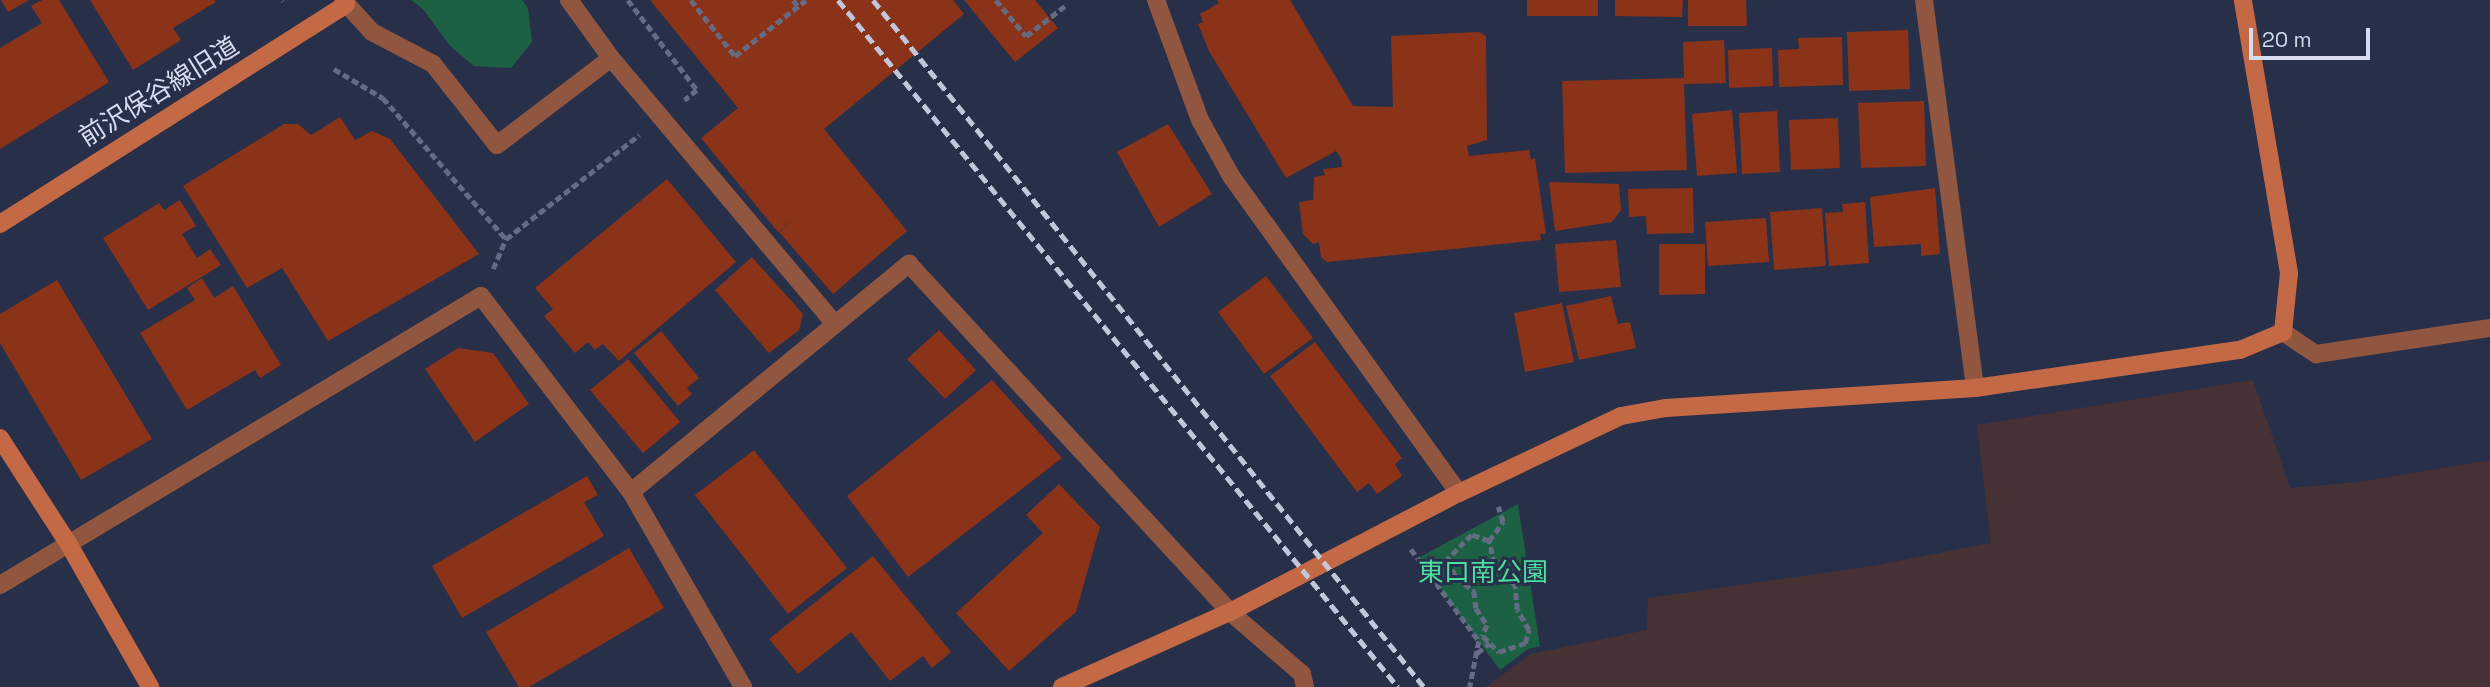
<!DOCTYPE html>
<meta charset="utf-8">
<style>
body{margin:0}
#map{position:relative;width:2490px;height:687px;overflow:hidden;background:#282f49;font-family:"Space Grotesk","Noto Sans JP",sans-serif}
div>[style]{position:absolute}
.education>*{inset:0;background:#463235}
.green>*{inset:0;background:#1c6144}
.building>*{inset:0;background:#8a3319}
.path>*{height:4.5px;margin-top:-2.25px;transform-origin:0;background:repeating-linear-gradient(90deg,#646b82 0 7px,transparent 0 10.5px)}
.street>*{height:18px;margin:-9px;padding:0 9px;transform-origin:9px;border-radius:9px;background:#905640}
.secondary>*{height:18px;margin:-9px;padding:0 9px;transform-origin:9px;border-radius:9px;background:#c46945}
.rail>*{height:5px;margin-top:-2.5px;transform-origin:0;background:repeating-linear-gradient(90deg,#c1c7d9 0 10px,transparent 0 15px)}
span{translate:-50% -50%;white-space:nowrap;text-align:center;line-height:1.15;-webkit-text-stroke:6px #282f49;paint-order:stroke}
.street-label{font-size:26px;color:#d7ddee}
.park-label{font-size:26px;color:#4adf9f}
.scale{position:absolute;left:2249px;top:28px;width:121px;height:32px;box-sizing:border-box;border:4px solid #d7ddee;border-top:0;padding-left:9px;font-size:21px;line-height:24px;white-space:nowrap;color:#d7ddee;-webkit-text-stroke:5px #282f49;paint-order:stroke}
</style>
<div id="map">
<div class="education">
<i style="clip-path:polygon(2253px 380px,2290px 488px,2358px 482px,2490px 460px,2490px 687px,1486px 687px,1531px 654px,1647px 630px,1648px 598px,1872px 566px,1991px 543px,1977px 425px)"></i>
</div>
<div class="green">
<i style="clip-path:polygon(411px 0,522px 0,528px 8px,532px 42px,511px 68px,474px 66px,450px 46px,423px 9px)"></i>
<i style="clip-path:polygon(1518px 504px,1540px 646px,1528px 649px,1500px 670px,1418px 558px)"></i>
</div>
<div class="building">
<i style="clip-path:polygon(1px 0,29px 0,8px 12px)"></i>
<i style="clip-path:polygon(42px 0,59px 0,109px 82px,0 149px,0 48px,42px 23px,31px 6px)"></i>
<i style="clip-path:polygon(90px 0,214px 0,216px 2px,173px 28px,181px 40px,133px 70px)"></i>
<i style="clip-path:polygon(650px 0,953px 0,964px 14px,824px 129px,907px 231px,833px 294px,779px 232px,796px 217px,778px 232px,701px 138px,738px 108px)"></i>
<i style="clip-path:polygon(964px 0,1035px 0,1058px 28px,1015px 62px)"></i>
<i style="clip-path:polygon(1217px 0,1290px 0,1353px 106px,1393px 107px,1391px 36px,1479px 32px,1486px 36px,1487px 140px,1467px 146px,1469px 156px,1529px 150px,1531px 160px,1535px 158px,1546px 234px,1540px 234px,1541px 240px,1327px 262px,1321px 257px,1319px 242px,1313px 244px,1303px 234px,1299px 202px,1313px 200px,1314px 177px,1325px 175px,1323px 169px,1342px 167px,1341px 158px,1336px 151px,1286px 178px,1209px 51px,1198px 24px,1203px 22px,1200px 14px,1219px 3px)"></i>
<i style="clip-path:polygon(1527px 0,1598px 0,1598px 16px,1527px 16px)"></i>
<i style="clip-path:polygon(1615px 0,1683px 0,1682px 17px,1615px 16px)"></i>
<i style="clip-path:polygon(1688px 0,1746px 0,1747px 26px,1688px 26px)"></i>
<i style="clip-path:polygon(1908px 30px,1910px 89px,1849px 91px,1847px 32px)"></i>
<i style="clip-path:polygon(1842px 37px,1843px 85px,1779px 87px,1778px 50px,1799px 49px,1798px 38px)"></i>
<i style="clip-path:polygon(1724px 40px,1726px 83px,1684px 84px,1687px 170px,1565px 173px,1562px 81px,1684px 78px,1683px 42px)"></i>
<i style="clip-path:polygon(1772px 48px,1773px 86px,1729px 88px,1728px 50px)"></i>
<i style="clip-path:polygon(1924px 101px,1926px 166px,1861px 168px,1858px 103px)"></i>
<i style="clip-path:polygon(1732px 110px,1737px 173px,1697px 176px,1692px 114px)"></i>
<i style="clip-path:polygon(1777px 111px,1780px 172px,1742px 174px,1739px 113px)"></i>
<i style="clip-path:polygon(340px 117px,355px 140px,372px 131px,390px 139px,479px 254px,328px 341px,282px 268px,247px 288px,183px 186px,284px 124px,298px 124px,311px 135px)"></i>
<i style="clip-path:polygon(1838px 118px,1840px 168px,1791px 170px,1789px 120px)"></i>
<i style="clip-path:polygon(1168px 124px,1212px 194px,1159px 227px,1117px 152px)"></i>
<i style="clip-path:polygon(667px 179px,736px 262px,619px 361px,603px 344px,595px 350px,588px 342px,575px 353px,544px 316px,553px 309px,535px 288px)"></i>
<i style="clip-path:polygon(1549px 182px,1619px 184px,1621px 210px,1612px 222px,1555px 231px)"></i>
<i style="clip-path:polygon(1693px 188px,1694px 233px,1647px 234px,1646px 216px,1629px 217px,1628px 189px)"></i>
<i style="clip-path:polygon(1935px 188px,1940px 254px,1921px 256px,1921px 244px,1874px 247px,1870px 197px)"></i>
<i style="clip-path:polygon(180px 200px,196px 226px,182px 234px,197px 258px,210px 249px,221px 265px,148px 310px,103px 238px,159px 203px,164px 210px)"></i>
<i style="clip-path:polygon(1865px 202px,1869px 263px,1829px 266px,1825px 213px,1843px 212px,1842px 204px)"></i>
<i style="clip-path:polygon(1822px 208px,1826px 266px,1774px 270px,1770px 212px)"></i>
<i style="clip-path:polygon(1766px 218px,1769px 262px,1708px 266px,1705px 222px)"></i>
<i style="clip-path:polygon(1616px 240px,1621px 287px,1559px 292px,1555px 244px)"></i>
<i style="clip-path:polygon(1659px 244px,1705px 244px,1705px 294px,1659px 295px)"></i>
<i style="clip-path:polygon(752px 257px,803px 314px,799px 330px,769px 353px,715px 290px)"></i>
<i style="clip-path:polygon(1266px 276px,1313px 338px,1264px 374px,1218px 312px)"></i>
<i style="clip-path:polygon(202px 278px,214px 298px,233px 286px,281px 365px,260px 378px,255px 370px,187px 410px,140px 333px,195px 300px,187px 288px)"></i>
<i style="clip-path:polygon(57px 280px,152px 439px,81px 480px,0 343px,0 314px)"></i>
<i style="clip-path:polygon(1611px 296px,1618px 324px,1630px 322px,1636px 348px,1579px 360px,1566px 306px)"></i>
<i style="clip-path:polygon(1562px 303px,1574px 362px,1525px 372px,1514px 313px)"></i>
<i style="clip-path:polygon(939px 330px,976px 370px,945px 399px,907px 359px)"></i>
<i style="clip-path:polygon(661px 331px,699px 378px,687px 388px,692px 394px,678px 406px,634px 353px)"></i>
<i style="clip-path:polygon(1315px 342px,1402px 458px,1395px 464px,1402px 476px,1377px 494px,1369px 483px,1357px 492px,1270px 376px)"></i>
<i style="clip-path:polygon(458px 348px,493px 353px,529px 404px,475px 442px,425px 369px)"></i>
<i style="clip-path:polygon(628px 359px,680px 422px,643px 453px,590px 390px)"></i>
<i style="clip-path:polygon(992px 380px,1062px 458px,908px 577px,847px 496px)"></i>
<i style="clip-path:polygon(754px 450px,847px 568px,788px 614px,695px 495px)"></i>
<i style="clip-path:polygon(587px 476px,598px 495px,584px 502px,604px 536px,462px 618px,432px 566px)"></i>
<i style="clip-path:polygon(1059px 484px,1100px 527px,1076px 612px,1009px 671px,956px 613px,1043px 533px,1026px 515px)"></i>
<i style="clip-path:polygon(629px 548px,664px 608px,529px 687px,519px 687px,486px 632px)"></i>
<i style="clip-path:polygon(873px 556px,951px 652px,932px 668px,923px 656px,890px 681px,851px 632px,798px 674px,769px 639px)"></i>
</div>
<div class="path">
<i style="left:283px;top:0;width:1px;rotate:45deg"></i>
<i style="left:628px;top:0;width:113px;rotate:52.5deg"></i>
<i style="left:697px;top:90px;width:16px;rotate:140deg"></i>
<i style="left:691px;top:0;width:71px;rotate:51.8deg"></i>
<i style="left:735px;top:56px;width:90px;rotate:-38.3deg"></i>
<i style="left:793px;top:0;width:8px;rotate:50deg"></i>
<i style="left:996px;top:0;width:47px;rotate:50.2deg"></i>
<i style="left:1026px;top:36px;width:49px;rotate:-37.6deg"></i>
<i style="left:334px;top:69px;width:57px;rotate:30.6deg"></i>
<i style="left:383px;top:98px;width:187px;rotate:48.9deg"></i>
<i style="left:506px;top:239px;width:169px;rotate:-38deg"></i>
<i style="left:493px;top:269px;width:33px;rotate:-67deg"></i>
<i style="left:1489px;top:541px;width:18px;rotate:-161deg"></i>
<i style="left:1472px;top:535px;width:35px;rotate:135deg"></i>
<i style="left:1447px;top:560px;width:19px;rotate:62deg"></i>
<i style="left:1456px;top:577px;width:23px;rotate:38deg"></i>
<i style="left:1474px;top:591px;width:17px;rotate:83deg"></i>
<i style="left:1476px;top:608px;width:20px;rotate:57deg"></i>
<i style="left:1487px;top:625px;width:12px;rotate:110deg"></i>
<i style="left:1483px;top:636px;width:23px;rotate:45deg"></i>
<i style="left:1499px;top:652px;width:28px;rotate:-19deg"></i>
<i style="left:1525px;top:643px;width:14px;rotate:-73deg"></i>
<i style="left:1529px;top:630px;width:23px;rotate:-121deg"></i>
<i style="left:1517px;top:610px;width:25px;rotate:-95deg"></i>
<i style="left:1515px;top:585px;width:30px;rotate:-135deg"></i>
<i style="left:1494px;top:564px;width:24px;rotate:-102deg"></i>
<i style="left:1489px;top:541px;width:24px;rotate:-54deg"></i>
<i style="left:1503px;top:522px;width:16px;rotate:-108deg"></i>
<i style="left:1411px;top:549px;width:114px;rotate:53.5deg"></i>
<i style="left:1479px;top:641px;width:47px;rotate:101.1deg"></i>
<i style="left:1477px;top:653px;width:16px;rotate:-38deg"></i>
</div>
<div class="street">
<i style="left:343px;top:0;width:43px;rotate:47.8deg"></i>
<i style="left:372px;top:32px;width:69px;rotate:27.7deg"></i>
<i style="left:433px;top:64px;width:103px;rotate:51.7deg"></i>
<i style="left:497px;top:145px;width:143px;rotate:-37.3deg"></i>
<i style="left:611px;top:58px;width:72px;rotate:-125.9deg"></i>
<i style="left:1156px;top:0;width:128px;rotate:69.9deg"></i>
<i style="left:1200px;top:120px;width:64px;rotate:61deg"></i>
<i style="left:1231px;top:176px;width:390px;rotate:54.3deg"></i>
<i style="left:1924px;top:0;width:391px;rotate:82.5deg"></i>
<i style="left:611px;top:58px;width:348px;rotate:49.9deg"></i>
<i style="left:2283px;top:332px;width:40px;rotate:34deg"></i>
<i style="left:2316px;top:354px;width:176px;rotate:-8.5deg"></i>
<i style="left:631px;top:492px;width:360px;rotate:-39.4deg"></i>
<i style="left:909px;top:264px;width:473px;rotate:47.3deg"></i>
<i style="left:1230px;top:612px;width:95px;rotate:40.7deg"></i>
<i style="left:1302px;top:674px;width:13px;rotate:77deg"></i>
<i style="left:0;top:585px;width:561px;rotate:-31deg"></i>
<i style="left:481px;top:296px;width:247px;rotate:52.6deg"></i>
<i style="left:631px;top:492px;width:225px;rotate:60.1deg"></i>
</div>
<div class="secondary">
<i style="left:0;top:224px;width:410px;rotate:-32.4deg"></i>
<i style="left:0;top:438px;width:125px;rotate:57.1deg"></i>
<i style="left:68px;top:543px;width:166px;rotate:60.3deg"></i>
<i style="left:1062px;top:687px;width:184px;rotate:-24.1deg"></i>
<i style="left:1230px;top:612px;width:258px;rotate:-27.5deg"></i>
<i style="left:1459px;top:493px;width:179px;rotate:-25.4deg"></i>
<i style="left:1621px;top:416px;width:46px;rotate:-10.1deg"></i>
<i style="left:1666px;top:408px;width:310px;rotate:-3.7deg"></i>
<i style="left:1975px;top:388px;width:268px;rotate:-8.2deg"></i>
<i style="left:2240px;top:350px;width:47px;rotate:-22.7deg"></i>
<i style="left:2283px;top:332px;width:59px;rotate:-84.2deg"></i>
<i style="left:2289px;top:273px;width:277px;rotate:-99.6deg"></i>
</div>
<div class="rail">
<i style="left:838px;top:0;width:886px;rotate:50.82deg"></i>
<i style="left:873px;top:0;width:881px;rotate:51.27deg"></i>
</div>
<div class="street-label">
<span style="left:159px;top:92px;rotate:-32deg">前沢保谷線旧道</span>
</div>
<div class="park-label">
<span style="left:1483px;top:573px">東口南公園</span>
</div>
<div class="scale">20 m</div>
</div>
